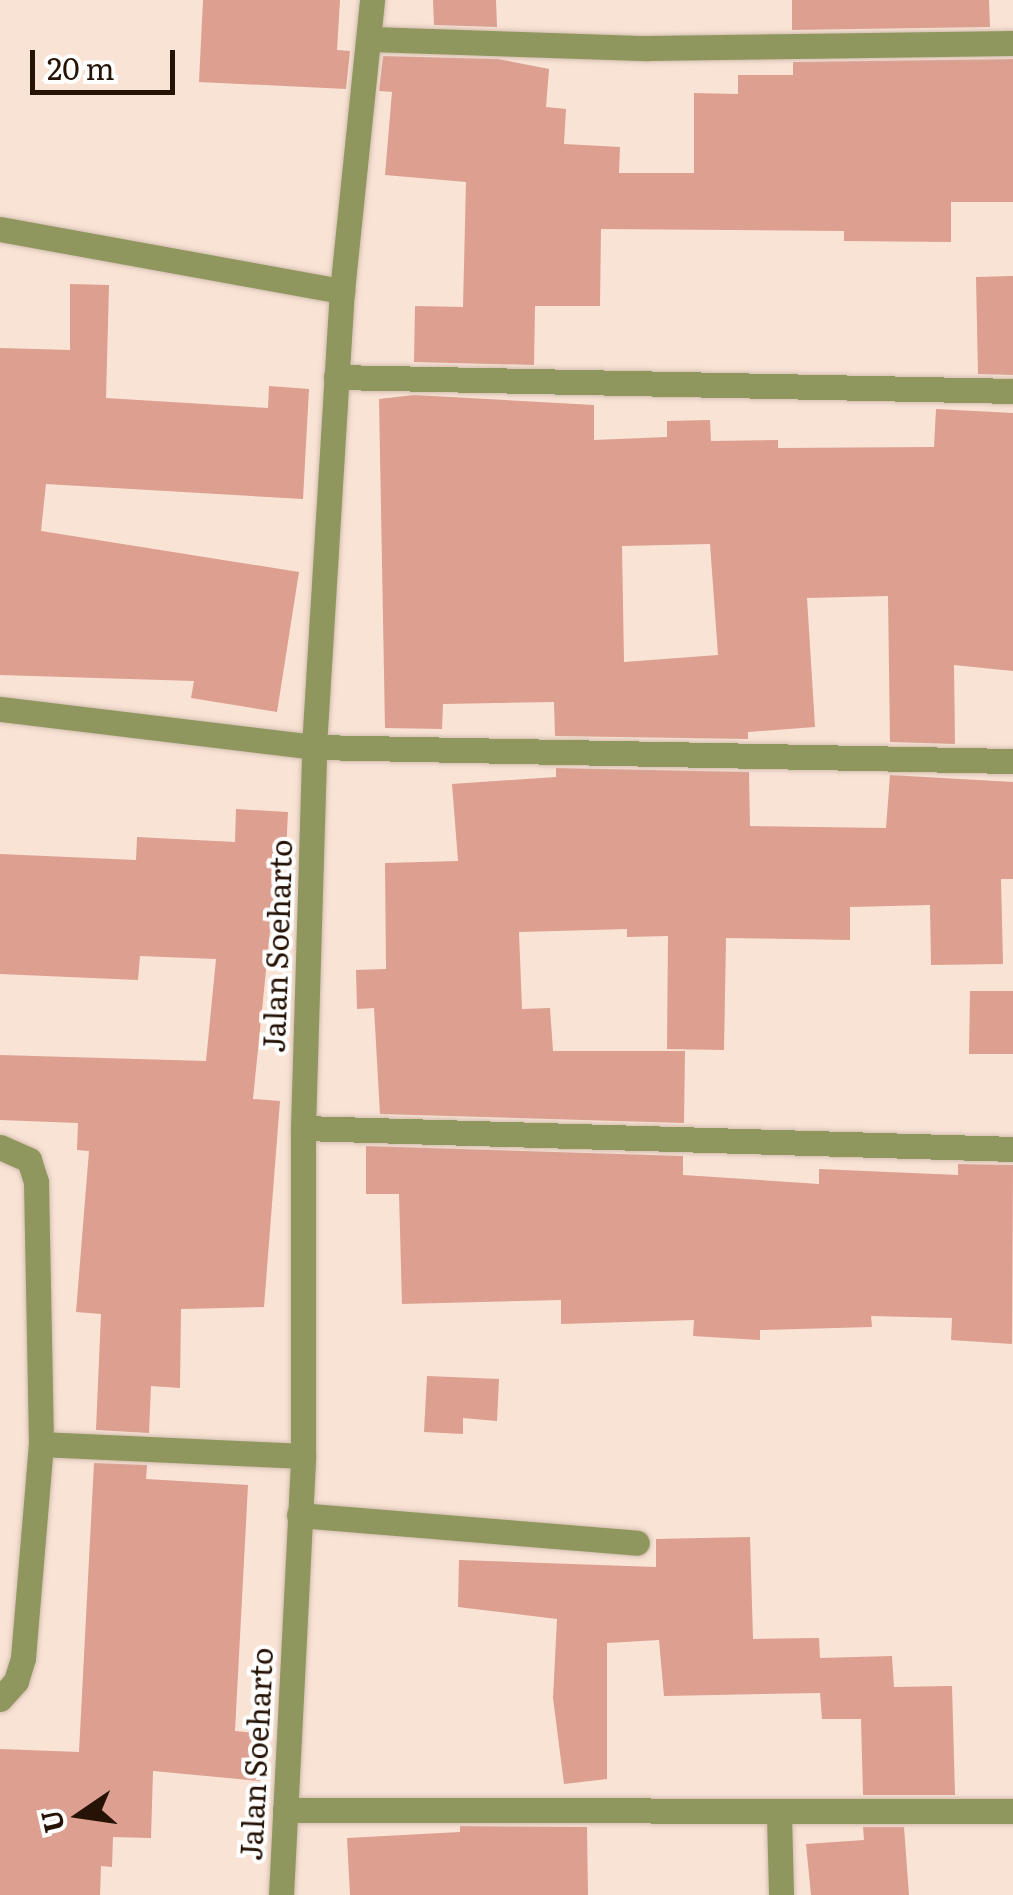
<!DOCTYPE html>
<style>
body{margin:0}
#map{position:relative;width:1013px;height:1895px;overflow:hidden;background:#f9e3d5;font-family:Literata,serif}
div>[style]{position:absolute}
.building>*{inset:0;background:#dc9f90}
.roads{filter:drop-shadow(0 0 2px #d3beb0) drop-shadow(0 0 2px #d3beb0)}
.minor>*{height:25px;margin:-12.5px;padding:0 12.5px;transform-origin:12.5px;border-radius:12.5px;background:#8f975e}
span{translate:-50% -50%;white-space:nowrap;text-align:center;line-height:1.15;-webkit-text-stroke:8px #fff;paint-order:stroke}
.street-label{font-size:30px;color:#261306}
.north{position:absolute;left:30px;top:1765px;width:100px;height:100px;-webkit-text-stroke:8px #fff;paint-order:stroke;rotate:257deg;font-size:28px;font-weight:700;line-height:40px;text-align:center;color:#261306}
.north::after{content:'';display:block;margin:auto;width:35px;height:45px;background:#261306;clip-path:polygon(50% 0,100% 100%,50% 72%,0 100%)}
.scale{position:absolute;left:30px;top:50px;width:145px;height:45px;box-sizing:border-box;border:5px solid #261306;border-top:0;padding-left:12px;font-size:30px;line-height:35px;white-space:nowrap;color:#261306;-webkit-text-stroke:8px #fff;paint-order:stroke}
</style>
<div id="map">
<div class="building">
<i style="clip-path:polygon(203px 0,340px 0,337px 50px,350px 51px,346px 89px,199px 82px)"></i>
<i style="clip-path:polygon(433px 0,496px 0,497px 27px,434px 25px)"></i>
<i style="clip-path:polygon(792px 0,989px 0,990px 27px,792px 30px)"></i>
<i style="clip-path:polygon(383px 56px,498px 59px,549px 69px,546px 107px,566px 109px,564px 144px,620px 147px,619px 173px,694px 173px,694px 93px,738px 94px,738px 75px,793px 75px,793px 62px,1013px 59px,1013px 202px,951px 202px,951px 242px,844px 241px,844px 231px,601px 229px,600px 306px,535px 306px,534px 365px,414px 362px,415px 306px,463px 307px,466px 182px,385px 175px,392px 92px,379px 91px)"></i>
<i style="clip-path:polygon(1013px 276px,1013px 375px,978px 374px,976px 277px)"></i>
<i style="clip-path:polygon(70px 284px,109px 285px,106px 398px,268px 408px,269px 386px,309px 389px,303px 499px,46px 484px,41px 531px,299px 572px,277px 712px,191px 698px,194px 681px,0 675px,0 348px,70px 350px)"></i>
<i style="clip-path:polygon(evenodd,414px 395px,594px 405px,594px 440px,667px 437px,667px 421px,710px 420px,711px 441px,778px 440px,778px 448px,934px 447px,936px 409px,1013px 413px,1013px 671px,954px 665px,955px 744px,890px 742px,888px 596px,807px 598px,815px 727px,748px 732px,748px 739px,555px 736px,554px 702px,443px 704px,442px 729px,385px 728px,379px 399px,414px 395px,710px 544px,718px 655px,624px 662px,622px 546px,710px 544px)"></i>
<i style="clip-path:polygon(556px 768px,749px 772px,750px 826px,886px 828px,890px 775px,1013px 782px,1013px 879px,1001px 879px,1003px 964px,931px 965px,930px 905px,850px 907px,850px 940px,726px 938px,724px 1050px,667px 1049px,668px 936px,627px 937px,627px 929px,519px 932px,522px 1009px,550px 1008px,553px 1051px,685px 1051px,684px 1123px,380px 1114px,374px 1008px,357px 1009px,356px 970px,386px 969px,385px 863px,458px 861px,452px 784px,556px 777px)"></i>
<i style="clip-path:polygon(236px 809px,288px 812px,283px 912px,272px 911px,253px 1099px,280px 1101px,264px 1307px,181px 1309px,180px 1388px,151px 1386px,149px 1433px,96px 1430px,101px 1314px,76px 1312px,89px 1151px,77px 1150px,78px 1123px,0 1120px,0 1055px,206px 1061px,216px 959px,140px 956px,138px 980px,0 974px,0 854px,136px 860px,137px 837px,235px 842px)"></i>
<i style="clip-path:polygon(970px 991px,1013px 991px,1013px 1054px,969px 1054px)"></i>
<i style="clip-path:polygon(366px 1146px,683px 1156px,683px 1175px,819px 1184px,819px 1169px,958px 1175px,958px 1164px,1013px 1165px,1012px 1344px,951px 1340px,952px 1318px,871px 1316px,872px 1327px,760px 1330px,760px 1340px,693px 1336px,694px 1320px,561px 1324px,561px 1300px,402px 1304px,399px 1194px,366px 1194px)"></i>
<i style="clip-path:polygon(427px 1376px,499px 1379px,497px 1421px,463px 1418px,463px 1434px,424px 1432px)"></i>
<i style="clip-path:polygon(94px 1463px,147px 1465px,146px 1479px,248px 1485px,235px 1731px,265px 1734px,260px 1781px,153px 1771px,151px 1838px,113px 1837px,112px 1867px,101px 1866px,100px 1895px,0 1895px,0 1749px,79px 1752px)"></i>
<i style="clip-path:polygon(750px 1537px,753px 1639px,819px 1638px,820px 1658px,892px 1656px,894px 1687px,952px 1686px,955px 1795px,863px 1795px,861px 1719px,822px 1719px,820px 1693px,664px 1696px,659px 1640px,607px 1643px,607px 1779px,564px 1784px,553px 1698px,557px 1619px,458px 1607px,459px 1560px,656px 1567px,656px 1539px)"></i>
<i style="clip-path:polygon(460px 1826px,587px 1827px,588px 1895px,350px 1895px,347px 1838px,460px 1832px)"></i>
<i style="clip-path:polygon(863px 1827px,904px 1827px,909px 1895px,811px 1895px,806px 1844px,864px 1840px)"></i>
</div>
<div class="roads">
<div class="minor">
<i style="left:371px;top:39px;width:277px;rotate:1.9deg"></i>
<i style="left:648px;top:48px;width:365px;rotate:-0.8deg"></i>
<i style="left:0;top:229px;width:348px;rotate:10.3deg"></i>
<i style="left:336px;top:377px;width:677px;rotate:1.18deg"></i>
<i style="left:0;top:709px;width:316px;rotate:6.9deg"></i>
<i style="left:314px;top:747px;width:699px;rotate:1.15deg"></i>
<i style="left:303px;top:1128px;width:710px;rotate:1.69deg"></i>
<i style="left:0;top:1147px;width:32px;rotate:24deg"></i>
<i style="left:29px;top:1160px;width:23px;rotate:72deg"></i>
<i style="left:36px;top:1182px;width:262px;rotate:88.9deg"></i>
<i style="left:41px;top:1444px;width:262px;rotate:2.6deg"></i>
<i style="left:299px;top:1515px;width:339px;rotate:4.7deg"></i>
<i style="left:0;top:1699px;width:24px;rotate:-48deg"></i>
<i style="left:16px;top:1681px;width:24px;rotate:-73deg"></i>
<i style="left:23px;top:1658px;width:215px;rotate:-85.2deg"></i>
<i style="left:285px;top:1810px;width:728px;rotate:0.08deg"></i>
<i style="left:779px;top:1816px;width:79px;rotate:88.5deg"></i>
<i style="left:281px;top:1895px;width:440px;rotate:-87.1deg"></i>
<i style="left:303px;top:1456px;width:328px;rotate:-90deg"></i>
<i style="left:303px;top:1128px;width:381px;rotate:-88.3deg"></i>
<i style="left:314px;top:747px;width:457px;rotate:-86.5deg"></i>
<i style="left:342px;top:291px;width:293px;rotate:-84.1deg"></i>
</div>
</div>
<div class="street-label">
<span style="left:276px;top:946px;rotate:-88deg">Jalan Soeharto</span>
<span style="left:255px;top:1754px;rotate:-87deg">Jalan Soeharto</span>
</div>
<div class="north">U</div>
<div class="scale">20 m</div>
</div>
